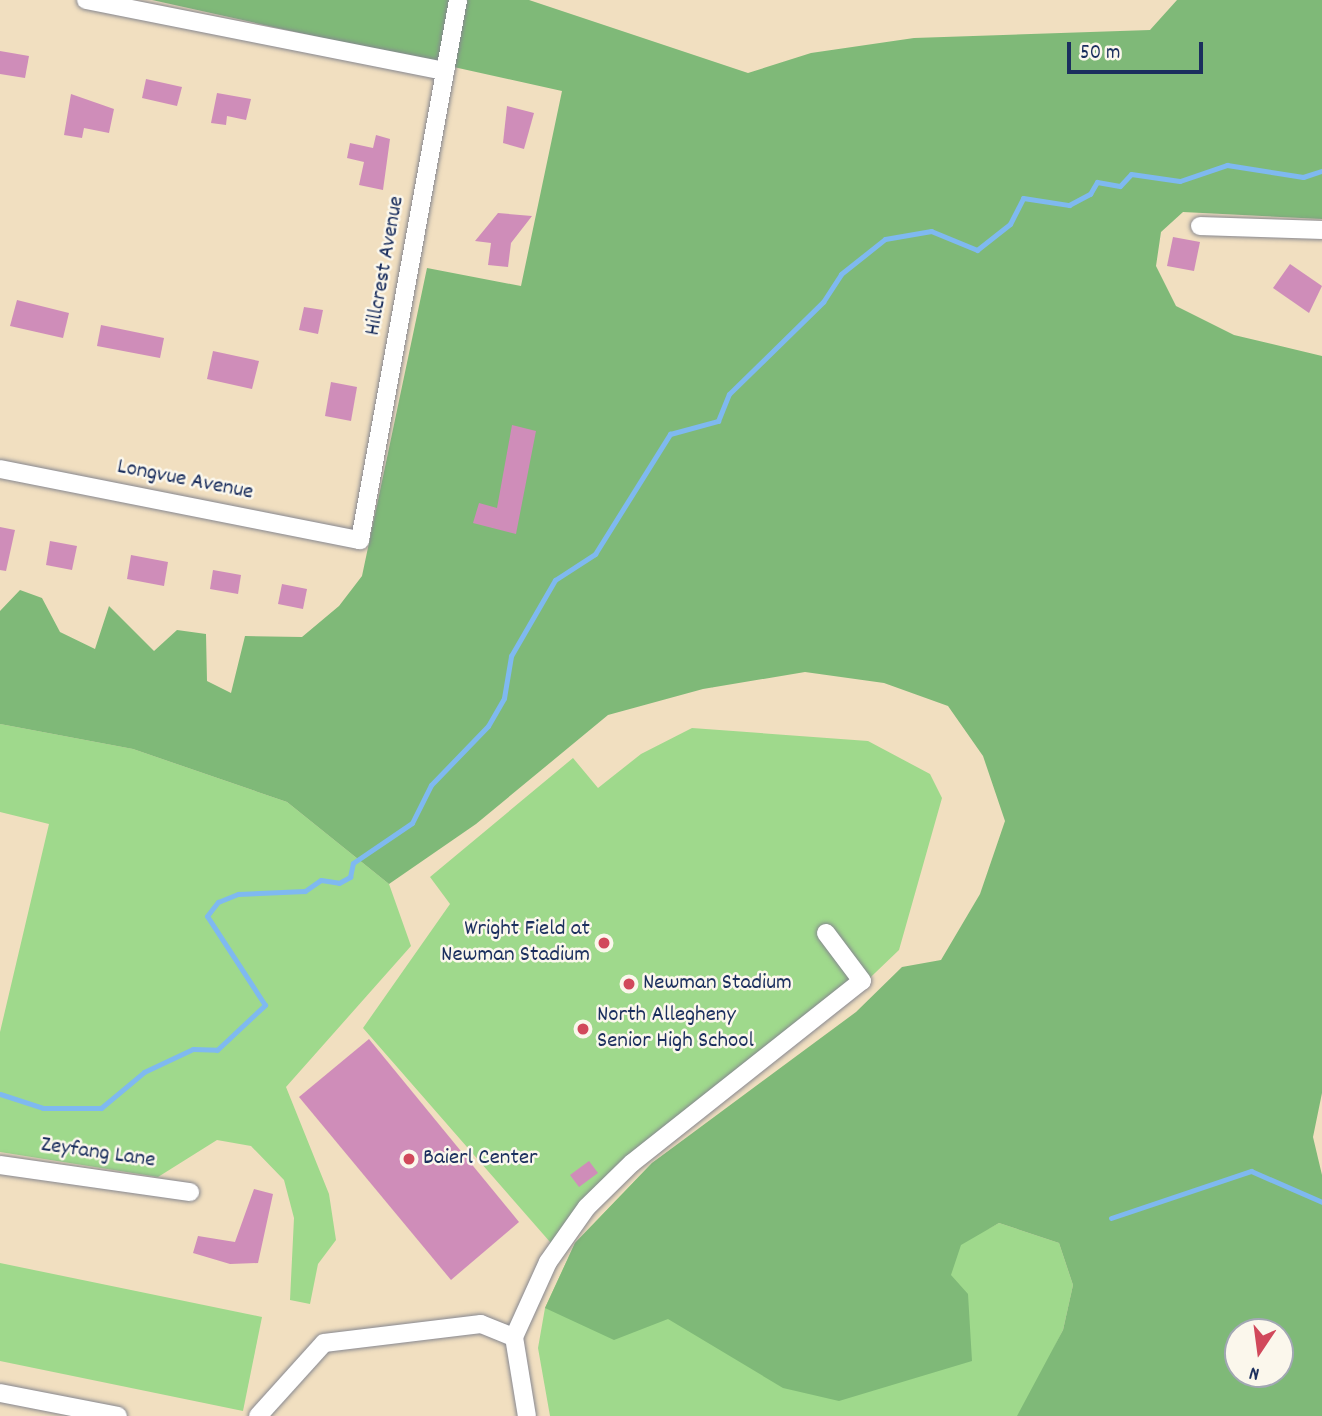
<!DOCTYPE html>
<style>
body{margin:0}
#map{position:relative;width:1322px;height:1416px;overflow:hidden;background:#f1dfc0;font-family:Dekko,sans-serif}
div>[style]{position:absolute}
.green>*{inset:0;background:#9fd98c}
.forest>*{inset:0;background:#7fb978}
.stream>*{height:5px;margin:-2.5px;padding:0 2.5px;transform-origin:2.5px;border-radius:2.5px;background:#7fb9f0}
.building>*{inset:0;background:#cf8db9}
.roads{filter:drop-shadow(0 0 2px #86878f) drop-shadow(0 0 2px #86878f)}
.minor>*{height:18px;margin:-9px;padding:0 9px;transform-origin:9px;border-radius:9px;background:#fff}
.dots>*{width:19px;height:19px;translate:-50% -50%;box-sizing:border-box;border:4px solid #fbf7ec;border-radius:50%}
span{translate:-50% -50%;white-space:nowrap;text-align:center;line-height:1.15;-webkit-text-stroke:5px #fbf7ec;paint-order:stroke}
.street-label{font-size:23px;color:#1b2f5e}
.poi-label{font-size:23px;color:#1b2f5e}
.right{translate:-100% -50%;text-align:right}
.left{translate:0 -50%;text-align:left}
.north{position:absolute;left:1224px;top:1318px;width:70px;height:70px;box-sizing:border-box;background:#fbf7ec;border:2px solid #a1a7b3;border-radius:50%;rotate:193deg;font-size:19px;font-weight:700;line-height:28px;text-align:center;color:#1b2f5e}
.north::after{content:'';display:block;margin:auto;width:24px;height:32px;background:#d1495b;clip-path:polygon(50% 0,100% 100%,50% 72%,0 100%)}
.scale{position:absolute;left:1067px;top:42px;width:136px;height:32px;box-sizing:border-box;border:4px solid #1b2f5e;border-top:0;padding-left:9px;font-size:21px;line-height:24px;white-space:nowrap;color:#1b2f5e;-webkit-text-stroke:5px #fbf7ec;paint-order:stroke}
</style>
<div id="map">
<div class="green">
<i style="clip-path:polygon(0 724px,133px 749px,287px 802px,389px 884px,411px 946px,286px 1087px,329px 1194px,336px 1240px,318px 1264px,310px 1304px,290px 1300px,294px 1218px,284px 1180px,251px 1146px,217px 1140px,158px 1177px,0 1152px,0 1032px,49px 824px,0 812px)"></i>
<i style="clip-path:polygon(692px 728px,868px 741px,930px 774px,942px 798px,899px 950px,828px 1018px,632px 1163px,557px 1250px,363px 1028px,450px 904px,430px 877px,573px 758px,598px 788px,641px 754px)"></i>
<i style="clip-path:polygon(941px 960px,988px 1229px,999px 1223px,1059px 1243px,1073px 1285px,1063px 1330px,1020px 1416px,550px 1416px,538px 1348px,545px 1308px,575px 1243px,652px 1163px)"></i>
<i style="clip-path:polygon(0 1263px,262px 1317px,243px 1411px,0 1361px)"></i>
</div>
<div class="forest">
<i style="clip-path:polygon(evenodd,152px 0,529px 0,748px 73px,811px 53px,914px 38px,1150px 30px,1177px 0,1322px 0,1322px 219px,1183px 212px,1161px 232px,1156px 266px,1176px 306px,1234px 335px,1322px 356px,1322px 1093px,1313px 1137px,1322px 1175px,1322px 1416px,1017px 1416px,1063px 1330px,1073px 1285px,1059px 1243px,999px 1223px,961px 1245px,951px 1275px,968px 1294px,972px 1361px,839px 1401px,783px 1388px,668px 1319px,614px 1340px,545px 1308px,575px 1243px,652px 1163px,856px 1012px,902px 967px,941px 960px,980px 894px,1005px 821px,983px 756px,948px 706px,884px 683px,805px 672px,703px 689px,608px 715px,476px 824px,389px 884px,287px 802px,133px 749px,0 724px,0 611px,20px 590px,42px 598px,60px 632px,95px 649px,109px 606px,154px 651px,177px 630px,206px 634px,207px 681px,231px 693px,245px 636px,302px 637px,339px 606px,362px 576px,427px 268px,521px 286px,562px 91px,152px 0,1238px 1332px,1280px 1332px,1280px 1374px,1238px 1374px,1238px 1332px)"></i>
</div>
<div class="stream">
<i style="left:0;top:1094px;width:45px;rotate:18deg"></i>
<i style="left:43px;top:1108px;width:58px"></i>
<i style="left:101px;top:1108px;width:56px;rotate:-39.9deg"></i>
<i style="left:144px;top:1072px;width:54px;rotate:-25.1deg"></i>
<i style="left:193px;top:1049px;width:24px;rotate:2deg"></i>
<i style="left:217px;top:1050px;width:66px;rotate:-43.2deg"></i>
<i style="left:265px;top:1005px;width:106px;rotate:-123.1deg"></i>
<i style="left:207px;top:916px;width:18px;rotate:-52deg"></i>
<i style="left:218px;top:902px;width:22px;rotate:-22deg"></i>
<i style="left:238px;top:894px;width:67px;rotate:-2.6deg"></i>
<i style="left:305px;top:891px;width:19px;rotate:-35deg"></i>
<i style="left:321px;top:880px;width:18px;rotate:9deg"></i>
<i style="left:339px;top:883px;width:13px;rotate:-29deg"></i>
<i style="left:350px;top:877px;width:14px;rotate:-78deg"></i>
<i style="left:353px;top:863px;width:71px;rotate:-34.1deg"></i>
<i style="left:412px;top:823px;width:42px;rotate:-63.4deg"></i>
<i style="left:431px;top:785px;width:82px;rotate:-46deg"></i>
<i style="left:488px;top:726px;width:32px;rotate:-60deg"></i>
<i style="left:504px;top:698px;width:43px;rotate:-80.5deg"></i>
<i style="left:511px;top:656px;width:88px;rotate:-59.9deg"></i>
<i style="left:555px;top:580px;width:48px;rotate:-33deg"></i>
<i style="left:595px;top:554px;width:142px;rotate:-58deg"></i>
<i style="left:670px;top:434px;width:50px;rotate:-15.2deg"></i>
<i style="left:718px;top:421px;width:29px;rotate:-68deg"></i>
<i style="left:729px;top:394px;width:132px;rotate:-44.4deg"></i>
<i style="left:823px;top:302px;width:33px;rotate:-57deg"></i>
<i style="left:841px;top:274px;width:56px;rotate:-38.5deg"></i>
<i style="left:885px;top:239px;width:47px;rotate:-9.9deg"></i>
<i style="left:931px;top:231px;width:50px;rotate:22.4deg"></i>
<i style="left:977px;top:250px;width:42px;rotate:-38.2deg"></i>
<i style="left:1010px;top:224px;width:29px;rotate:-63deg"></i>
<i style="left:1023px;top:198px;width:47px;rotate:8.7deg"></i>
<i style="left:1069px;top:205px;width:24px;rotate:-28deg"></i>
<i style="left:1090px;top:194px;width:14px;rotate:-60deg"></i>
<i style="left:1097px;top:182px;width:23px;rotate:10deg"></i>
<i style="left:1120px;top:186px;width:16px;rotate:-47deg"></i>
<i style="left:1131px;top:174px;width:49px;rotate:8.1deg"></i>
<i style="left:1180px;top:181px;width:50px;rotate:-18.8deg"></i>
<i style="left:1227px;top:165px;width:77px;rotate:9deg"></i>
<i style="left:1303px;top:177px;width:20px;rotate:-18deg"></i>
<i style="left:1111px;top:1218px;width:148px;rotate:-18.6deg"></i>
<i style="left:1251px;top:1171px;width:77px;rotate:23.6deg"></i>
</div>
<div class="building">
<i style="clip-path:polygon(0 51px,29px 56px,25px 78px,0 74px)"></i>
<i style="clip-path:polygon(146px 79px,182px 87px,177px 106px,142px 98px)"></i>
<i style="clip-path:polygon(217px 93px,251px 99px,246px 120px,227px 116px,226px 125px,211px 123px)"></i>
<i style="clip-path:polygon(71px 94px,114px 109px,109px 133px,84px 128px,82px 138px,64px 135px)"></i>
<i style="clip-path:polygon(507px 106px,534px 113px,524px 149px,503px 143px)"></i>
<i style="clip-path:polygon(376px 135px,390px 139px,383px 190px,359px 185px,364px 162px,347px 158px,350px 143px,373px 148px)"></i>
<i style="clip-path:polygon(498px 213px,532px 216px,511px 243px,508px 267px,488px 265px,491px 243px,475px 241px)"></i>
<i style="clip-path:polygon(1173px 237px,1200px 242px,1194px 271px,1167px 266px)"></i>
<i style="clip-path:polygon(1290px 264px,1322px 286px,1309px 313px,1273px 288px)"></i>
<i style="clip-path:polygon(17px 300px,69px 313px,63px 338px,10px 326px)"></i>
<i style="clip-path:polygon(304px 307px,323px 310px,318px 334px,299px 330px)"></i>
<i style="clip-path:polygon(101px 325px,164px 338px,160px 358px,97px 346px)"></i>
<i style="clip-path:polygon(213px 351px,259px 361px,252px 389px,207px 379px)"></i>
<i style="clip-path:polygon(331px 382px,357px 387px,351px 421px,325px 416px)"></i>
<i style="clip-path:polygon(512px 425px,536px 431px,516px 534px,473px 523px,479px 503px,497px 508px)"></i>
<i style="clip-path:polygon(0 527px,15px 530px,6px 571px,0 570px)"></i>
<i style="clip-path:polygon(50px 541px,77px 546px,72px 570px,46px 565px)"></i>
<i style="clip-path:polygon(131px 555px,168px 562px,164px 586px,127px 579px)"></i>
<i style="clip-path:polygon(213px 570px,241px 575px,238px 594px,210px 589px)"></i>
<i style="clip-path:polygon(282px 584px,307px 589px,303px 609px,278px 604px)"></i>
<i style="clip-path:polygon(369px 1039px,519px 1222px,451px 1280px,299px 1097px)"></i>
<i style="clip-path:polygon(589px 1161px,598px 1173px,579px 1187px,570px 1175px)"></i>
<i style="clip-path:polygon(254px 1189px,273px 1194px,258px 1263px,230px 1264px,193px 1253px,198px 1236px,235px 1242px)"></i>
</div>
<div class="roads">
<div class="minor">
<i style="left:86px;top:0;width:366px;rotate:11.2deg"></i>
<i style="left:1200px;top:226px;width:122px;rotate:1.9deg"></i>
<i style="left:0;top:469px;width:367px;rotate:11.2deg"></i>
<i style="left:360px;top:540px;width:549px;rotate:-79.71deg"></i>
<i style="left:0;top:1165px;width:192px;rotate:8.1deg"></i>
<i style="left:514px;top:1337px;width:82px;rotate:-65.6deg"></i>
<i style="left:548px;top:1262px;width:67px;rotate:-54.7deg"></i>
<i style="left:587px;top:1207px;width:63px;rotate:-44.4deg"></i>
<i style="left:632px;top:1163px;width:293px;rotate:-38.4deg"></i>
<i style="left:862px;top:981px;width:60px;rotate:-126.9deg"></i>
<i style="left:0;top:1393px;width:120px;rotate:11deg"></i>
<i style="left:258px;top:1416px;width:98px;rotate:-47.9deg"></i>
<i style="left:324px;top:1343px;width:158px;rotate:-6.9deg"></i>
<i style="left:481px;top:1324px;width:35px;rotate:22deg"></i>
<i style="left:514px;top:1337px;width:80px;rotate:80.7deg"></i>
</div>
</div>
<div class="dots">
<i style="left:604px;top:943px;background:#d1495b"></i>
<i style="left:629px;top:984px;background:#d1495b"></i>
<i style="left:583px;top:1029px;background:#d1495b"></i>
<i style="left:409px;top:1159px;background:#d1495b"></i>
</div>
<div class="street-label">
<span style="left:386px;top:266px;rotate:-80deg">Hillcrest Avenue</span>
<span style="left:185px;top:481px;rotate:11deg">Longvue Avenue</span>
<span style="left:98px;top:1154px;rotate:8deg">Zeyfang Lane</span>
</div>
<div class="poi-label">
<span class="right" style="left:590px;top:943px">Wright Field at<br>Newman Stadium</span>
<span class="left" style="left:643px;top:984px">Newman Stadium</span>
<span class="left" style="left:597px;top:1029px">North Allegheny<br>Senior High School</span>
<span class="left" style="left:423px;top:1159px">Baierl Center</span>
</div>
<div class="north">N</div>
<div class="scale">50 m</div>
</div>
